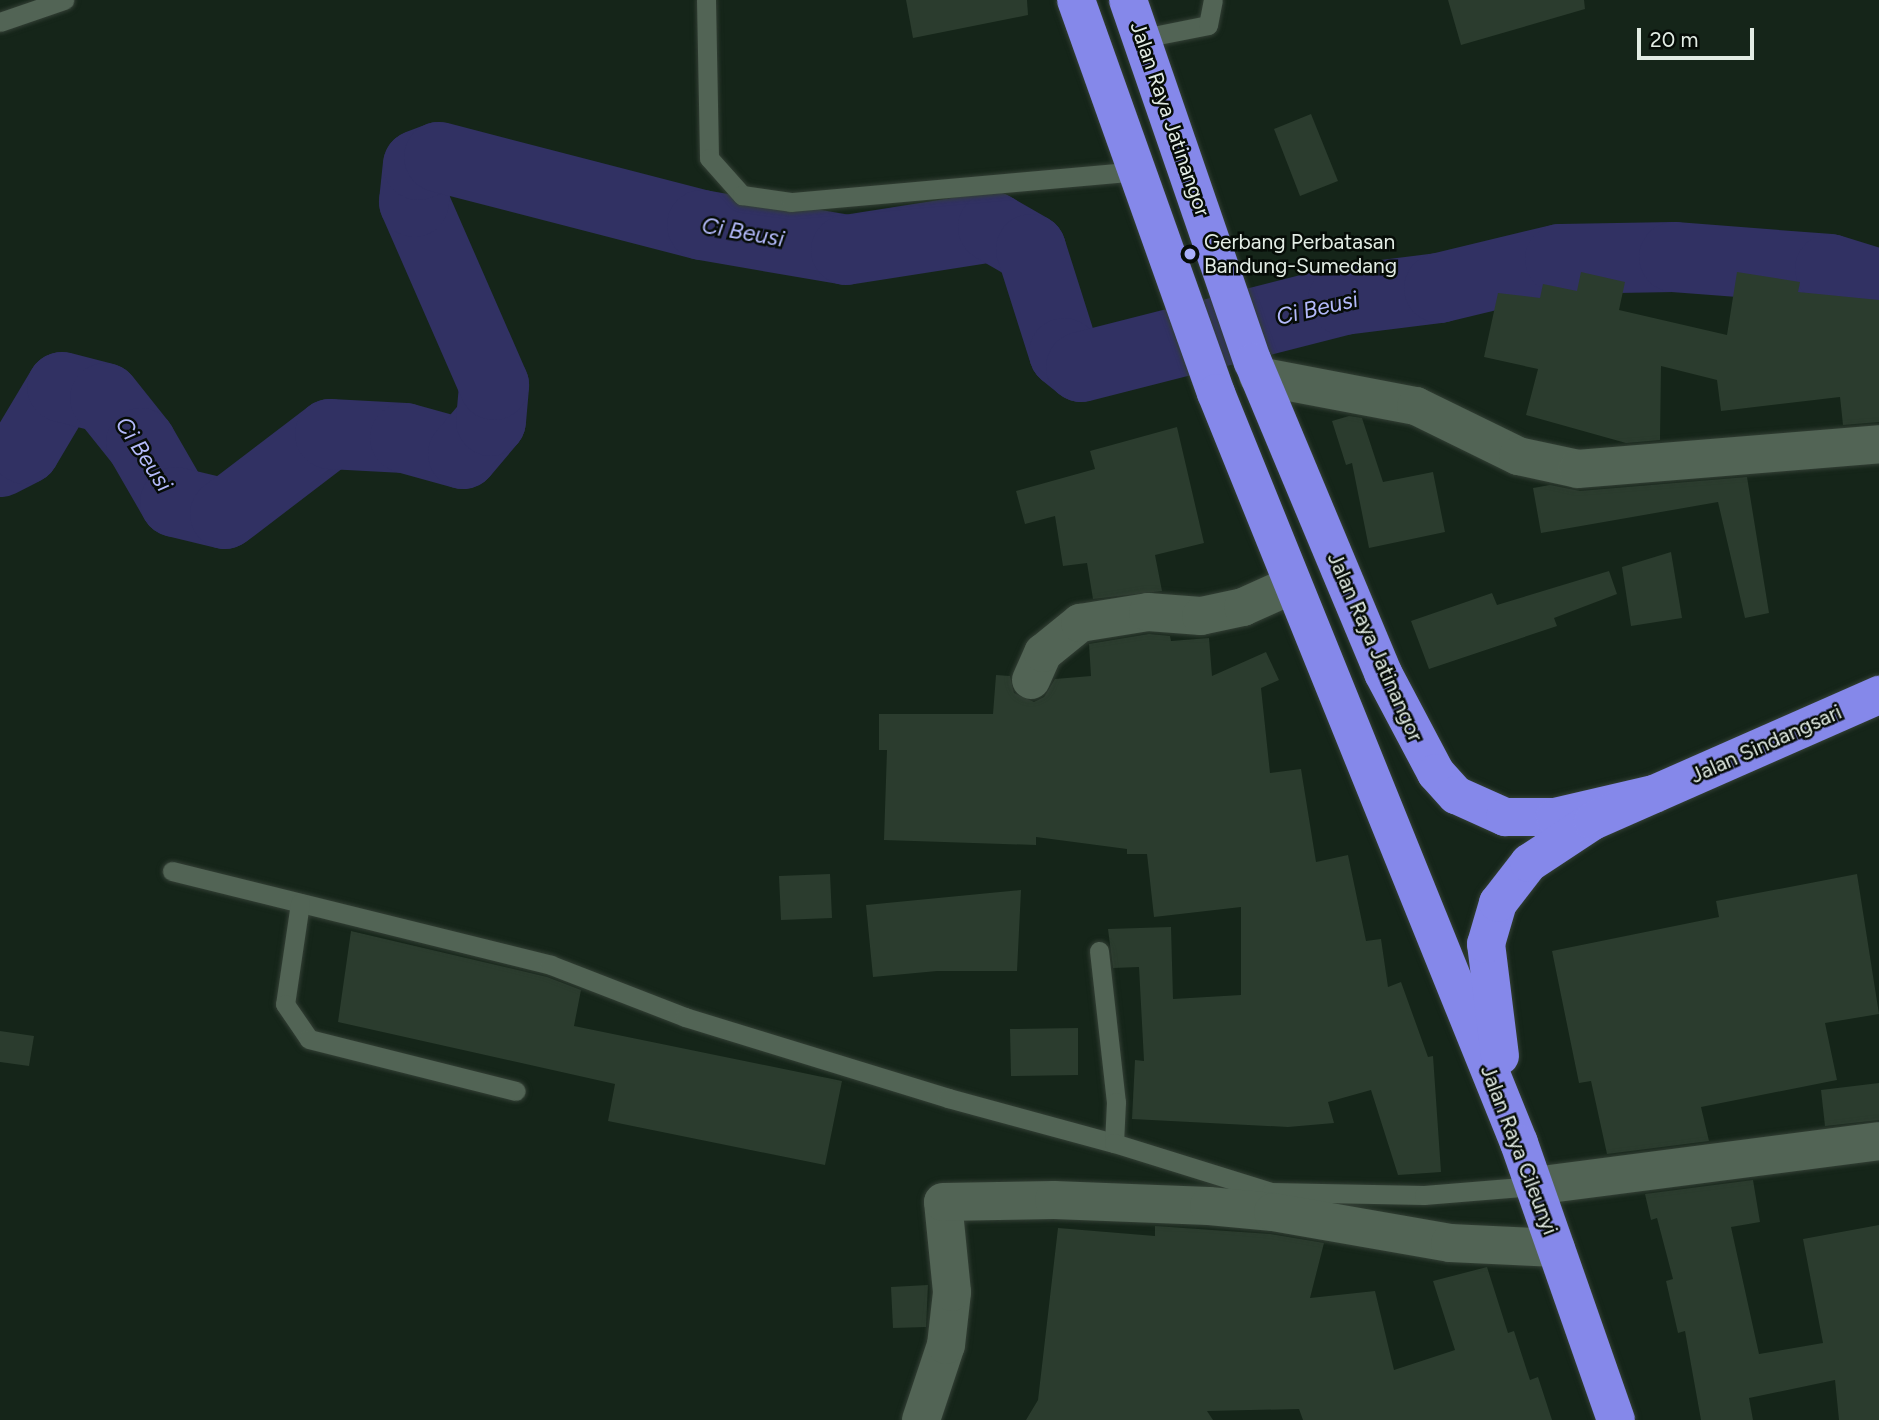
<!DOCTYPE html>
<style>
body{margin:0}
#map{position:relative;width:1879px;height:1420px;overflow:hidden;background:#152519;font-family:Figtree,sans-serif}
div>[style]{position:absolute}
.river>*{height:70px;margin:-35px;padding:0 35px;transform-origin:35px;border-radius:35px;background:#313163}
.building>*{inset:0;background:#2b3c2e}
.roads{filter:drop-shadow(0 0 2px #333f35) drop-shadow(0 0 2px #333f35)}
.lane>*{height:19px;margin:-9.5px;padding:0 9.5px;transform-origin:9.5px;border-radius:9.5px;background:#526455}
.street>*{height:38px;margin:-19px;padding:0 19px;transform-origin:19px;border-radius:19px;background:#526455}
.highway>*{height:38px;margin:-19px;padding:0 19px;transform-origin:19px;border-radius:19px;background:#8588ea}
.dots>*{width:19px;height:19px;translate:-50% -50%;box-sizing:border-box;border:4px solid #060c07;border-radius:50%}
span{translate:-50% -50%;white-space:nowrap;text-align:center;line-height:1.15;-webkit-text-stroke:5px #060c07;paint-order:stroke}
.street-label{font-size:21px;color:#e2ece4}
.poi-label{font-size:21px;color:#e2ece4}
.left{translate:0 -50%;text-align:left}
.water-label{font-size:23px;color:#b4bafb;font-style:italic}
.scale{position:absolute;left:1637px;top:28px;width:117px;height:32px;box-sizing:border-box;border:4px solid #e2ece4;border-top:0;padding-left:9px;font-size:21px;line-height:24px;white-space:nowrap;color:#e2ece4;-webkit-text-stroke:5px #060c07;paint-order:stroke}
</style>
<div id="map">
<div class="river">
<i style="left:0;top:462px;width:28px;rotate:-27deg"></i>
<i style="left:25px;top:449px;width:72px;rotate:-59.2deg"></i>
<i style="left:62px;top:387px;width:44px;rotate:14.3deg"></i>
<i style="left:105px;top:398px;width:58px;rotate:51.3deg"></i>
<i style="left:141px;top:443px;width:68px;rotate:60deg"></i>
<i style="left:175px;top:502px;width:51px;rotate:13.5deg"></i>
<i style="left:225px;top:514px;width:132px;rotate:-37.3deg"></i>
<i style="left:330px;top:434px;width:75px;rotate:3.1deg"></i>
<i style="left:405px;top:438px;width:60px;rotate:15.4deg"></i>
<i style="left:463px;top:454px;width:43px;rotate:-49.7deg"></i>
<i style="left:491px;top:421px;width:36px;rotate:-85deg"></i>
<i style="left:494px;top:385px;width:200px;rotate:-113.6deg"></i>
<i style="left:414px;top:202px;width:37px;rotate:-84deg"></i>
<i style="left:418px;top:165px;width:22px;rotate:-21deg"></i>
<i style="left:439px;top:157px;width:272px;rotate:14.5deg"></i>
<i style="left:702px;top:225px;width:146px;rotate:9.8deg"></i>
<i style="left:846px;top:250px;width:149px;rotate:-8.9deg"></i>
<i style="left:993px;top:227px;width:44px;rotate:30.1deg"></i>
<i style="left:1031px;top:249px;width:109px;rotate:72.4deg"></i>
<i style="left:1064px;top:353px;width:22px;rotate:39deg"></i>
<i style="left:1081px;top:367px;width:270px;rotate:-14.3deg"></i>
<i style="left:1343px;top:300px;width:97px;rotate:-7.1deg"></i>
<i style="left:1439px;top:288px;width:124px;rotate:-13.5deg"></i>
<i style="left:1560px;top:259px;width:114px;rotate:-1deg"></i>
<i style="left:1674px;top:257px;width:156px;rotate:4.4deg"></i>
<i style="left:1830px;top:269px;width:51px;rotate:17deg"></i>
</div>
<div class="building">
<i style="clip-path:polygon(906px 0,1027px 0,1028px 15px,913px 38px)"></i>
<i style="clip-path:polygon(1448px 0,1584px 0,1585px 9px,1461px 45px)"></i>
<i style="clip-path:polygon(1311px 114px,1338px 181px,1300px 196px,1274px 129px)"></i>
<i style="clip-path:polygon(1581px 272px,1625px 282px,1619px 310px,1727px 335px,1737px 272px,1800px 282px,1798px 292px,1879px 300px,1879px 422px,1843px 425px,1840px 397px,1721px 411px,1717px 380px,1661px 366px,1660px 440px,1626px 443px,1526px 415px,1538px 369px,1484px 357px,1498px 293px,1540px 298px,1543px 284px,1577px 291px)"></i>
<i style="clip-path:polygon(1349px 416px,1362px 418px,1383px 482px,1433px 472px,1445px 532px,1369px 548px,1352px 463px,1346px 465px,1332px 421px)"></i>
<i style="clip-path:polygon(1177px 427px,1204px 543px,1155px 555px,1162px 591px,1093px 599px,1087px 563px,1063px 566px,1055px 516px,1025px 524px,1016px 491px,1095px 469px,1090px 451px)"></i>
<i style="clip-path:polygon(1747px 477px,1769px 613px,1745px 618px,1718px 502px,1541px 533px,1533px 488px,1550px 485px,1580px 491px)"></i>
<i style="clip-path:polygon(1671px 552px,1682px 618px,1631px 626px,1622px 567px)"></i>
<i style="clip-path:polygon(1609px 571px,1617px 594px,1554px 618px,1557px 626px,1429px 669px,1411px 621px,1492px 593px,1497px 605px)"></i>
<i style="clip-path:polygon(1149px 634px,1170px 636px,1171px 641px,1209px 638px,1212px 676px,1266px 652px,1279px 680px,1261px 688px,1270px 773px,1301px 769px,1316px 862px,1348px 855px,1366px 941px,1381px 939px,1388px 987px,1401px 982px,1428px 1057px,1433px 1056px,1441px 1172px,1398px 1175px,1371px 1090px,1328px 1102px,1334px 1123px,1288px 1127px,1132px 1119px,1135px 1060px,1144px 1061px,1139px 967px,1113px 968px,1108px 929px,1171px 927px,1173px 999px,1241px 995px,1241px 907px,1154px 917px,1147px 854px,1127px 854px,1127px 849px,1036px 837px,1036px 845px,884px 840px,887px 750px,879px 750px,879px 714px,993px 714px,996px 675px,1010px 676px,1014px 693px,1034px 702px,1044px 697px,1055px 679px,1091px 676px,1089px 644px)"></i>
<i style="clip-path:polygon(830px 874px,832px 918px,781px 920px,779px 876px)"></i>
<i style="clip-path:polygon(1857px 874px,1879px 1014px,1825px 1023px,1837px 1080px,1701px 1107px,1709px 1141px,1607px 1154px,1591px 1081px,1579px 1083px,1552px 951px,1719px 917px,1716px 901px)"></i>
<i style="clip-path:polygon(1021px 890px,1017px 971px,937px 971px,873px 977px,866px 905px)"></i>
<i style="clip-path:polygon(351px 931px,547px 977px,581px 990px,574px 1026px,842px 1081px,825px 1165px,608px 1121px,615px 1084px,338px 1022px)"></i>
<i style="clip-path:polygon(1078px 1028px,1078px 1075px,1011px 1076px,1010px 1029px)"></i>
<i style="clip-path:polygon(0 1031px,34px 1036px,29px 1066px,0 1062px)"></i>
<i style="clip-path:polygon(1879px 1083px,1879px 1120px,1825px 1126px,1821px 1090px)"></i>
<i style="clip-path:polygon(1753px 1180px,1760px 1222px,1731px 1227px,1759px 1354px,1823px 1343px,1803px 1239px,1879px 1225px,1879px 1420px,1839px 1420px,1835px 1380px,1749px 1398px,1753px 1420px,1701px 1420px,1685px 1331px,1678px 1333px,1666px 1281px,1673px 1279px,1657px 1218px,1651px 1220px,1645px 1194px)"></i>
<i style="clip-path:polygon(1155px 1226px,1270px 1234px,1324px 1243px,1310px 1298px,1375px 1291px,1394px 1370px,1455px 1350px,1433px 1281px,1487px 1267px,1508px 1333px,1514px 1331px,1530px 1380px,1538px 1377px,1552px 1420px,1303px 1420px,1299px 1409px,1207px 1411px,1213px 1420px,1026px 1420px,1038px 1400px,1058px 1228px,1155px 1236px)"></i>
<i style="clip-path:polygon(928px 1285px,926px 1327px,893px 1328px,891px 1287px)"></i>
</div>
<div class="roads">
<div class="lane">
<i style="left:706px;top:0;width:158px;rotate:88.9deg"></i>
<i style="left:709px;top:158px;width:50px;rotate:48.3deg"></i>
<i style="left:742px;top:195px;width:49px;rotate:8.1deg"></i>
<i style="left:791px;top:202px;width:351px;rotate:-5.1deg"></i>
<i style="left:0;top:22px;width:68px;rotate:-19deg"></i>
<i style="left:1143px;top:38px;width:66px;rotate:-11.3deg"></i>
<i style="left:1208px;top:25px;width:25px;rotate:-79deg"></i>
<i style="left:172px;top:871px;width:390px;rotate:13.9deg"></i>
<i style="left:551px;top:965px;width:144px;rotate:21.2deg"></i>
<i style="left:685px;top:1017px;width:275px;rotate:17.1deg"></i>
<i style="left:948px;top:1098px;width:172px;rotate:15.2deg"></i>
<i style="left:300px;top:903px;width:102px;rotate:98.4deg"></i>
<i style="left:285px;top:1004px;width:42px;rotate:55.6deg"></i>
<i style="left:309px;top:1039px;width:213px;rotate:14.1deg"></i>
<i style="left:1099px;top:951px;width:152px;rotate:83.6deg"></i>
<i style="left:1116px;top:1102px;width:41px;rotate:92.8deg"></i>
<i style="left:1114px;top:1143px;width:164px;rotate:17.3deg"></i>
<i style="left:1271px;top:1192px;width:153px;rotate:1.1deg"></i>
<i style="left:1424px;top:1195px;width:110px;rotate:-4.7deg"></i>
</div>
<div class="street">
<i style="left:1258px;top:376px;width:161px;rotate:10.8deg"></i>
<i style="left:1416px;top:406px;width:114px;rotate:26.1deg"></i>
<i style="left:1518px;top:456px;width:61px;rotate:12.2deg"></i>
<i style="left:1578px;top:469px;width:302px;rotate:-4.7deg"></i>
<i style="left:1031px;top:680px;width:30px;rotate:-66deg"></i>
<i style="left:1043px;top:653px;width:48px;rotate:-39deg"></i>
<i style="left:1080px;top:623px;width:69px;rotate:-9.2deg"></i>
<i style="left:1148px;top:612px;width:53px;rotate:4.3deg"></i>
<i style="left:1201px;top:616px;width:43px;rotate:-12.1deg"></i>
<i style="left:1243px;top:607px;width:54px;rotate:-24.2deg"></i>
<i style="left:1534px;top:1186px;width:348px;rotate:-7.4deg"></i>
<i style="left:921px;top:1420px;width:79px;rotate:-71.6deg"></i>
<i style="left:946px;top:1345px;width:53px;rotate:-83.5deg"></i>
<i style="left:952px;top:1292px;width:90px;rotate:-95.7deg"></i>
<i style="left:943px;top:1202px;width:111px;rotate:-1deg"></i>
<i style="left:1054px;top:1200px;width:155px;rotate:2.2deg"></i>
<i style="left:1209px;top:1206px;width:64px;rotate:5.4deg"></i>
<i style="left:1273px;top:1212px;width:180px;rotate:9.9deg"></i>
<i style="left:1450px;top:1243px;width:106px;rotate:2.7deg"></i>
</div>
<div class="highway">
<i style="left:1076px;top:0;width:417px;rotate:70.4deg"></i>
<i style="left:1216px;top:393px;width:809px;rotate:68deg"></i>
<i style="left:1519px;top:1143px;width:293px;rotate:70.7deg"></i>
<i style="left:1128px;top:0;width:383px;rotate:71deg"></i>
<i style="left:1253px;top:362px;width:337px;rotate:67.3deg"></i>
<i style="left:1383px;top:673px;width:113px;rotate:62.1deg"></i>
<i style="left:1436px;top:773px;width:30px;rotate:48deg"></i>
<i style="left:1456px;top:795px;width:54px;rotate:24.2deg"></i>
<i style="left:1505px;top:817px;width:50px"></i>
<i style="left:1555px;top:817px;width:102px;rotate:-13.1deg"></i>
<i style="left:1500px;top:1056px;width:113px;rotate:-97.1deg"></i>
<i style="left:1486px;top:944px;width:43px;rotate:-73.7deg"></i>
<i style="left:1498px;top:903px;width:51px;rotate:-52.2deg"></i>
<i style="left:1529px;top:863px;width:77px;rotate:-33.3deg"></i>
<i style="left:1593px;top:821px;width:313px;rotate:-23.8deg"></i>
</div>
</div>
<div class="dots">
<i style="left:1190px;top:254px;background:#aab0fb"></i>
</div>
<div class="street-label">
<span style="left:1170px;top:119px;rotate:71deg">Jalan Raya Jatinangor</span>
<span style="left:1375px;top:647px;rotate:66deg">Jalan Raya Jatinangor</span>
<span style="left:1766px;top:744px;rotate:-24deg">Jalan Sindangsari</span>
<span style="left:1519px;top:1150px;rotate:69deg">Jalan Raya Cileunyi</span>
</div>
<div class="poi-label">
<span class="left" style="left:1204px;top:254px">Gerbang Perbatasan<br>Bandung-Sumedang</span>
</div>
<div class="water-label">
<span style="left:743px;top:232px;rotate:10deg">Ci Beusi</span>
<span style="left:1317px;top:308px;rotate:-13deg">Ci Beusi</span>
<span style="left:144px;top:454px;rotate:57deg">Ci Beusi</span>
</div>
<div class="scale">20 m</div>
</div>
